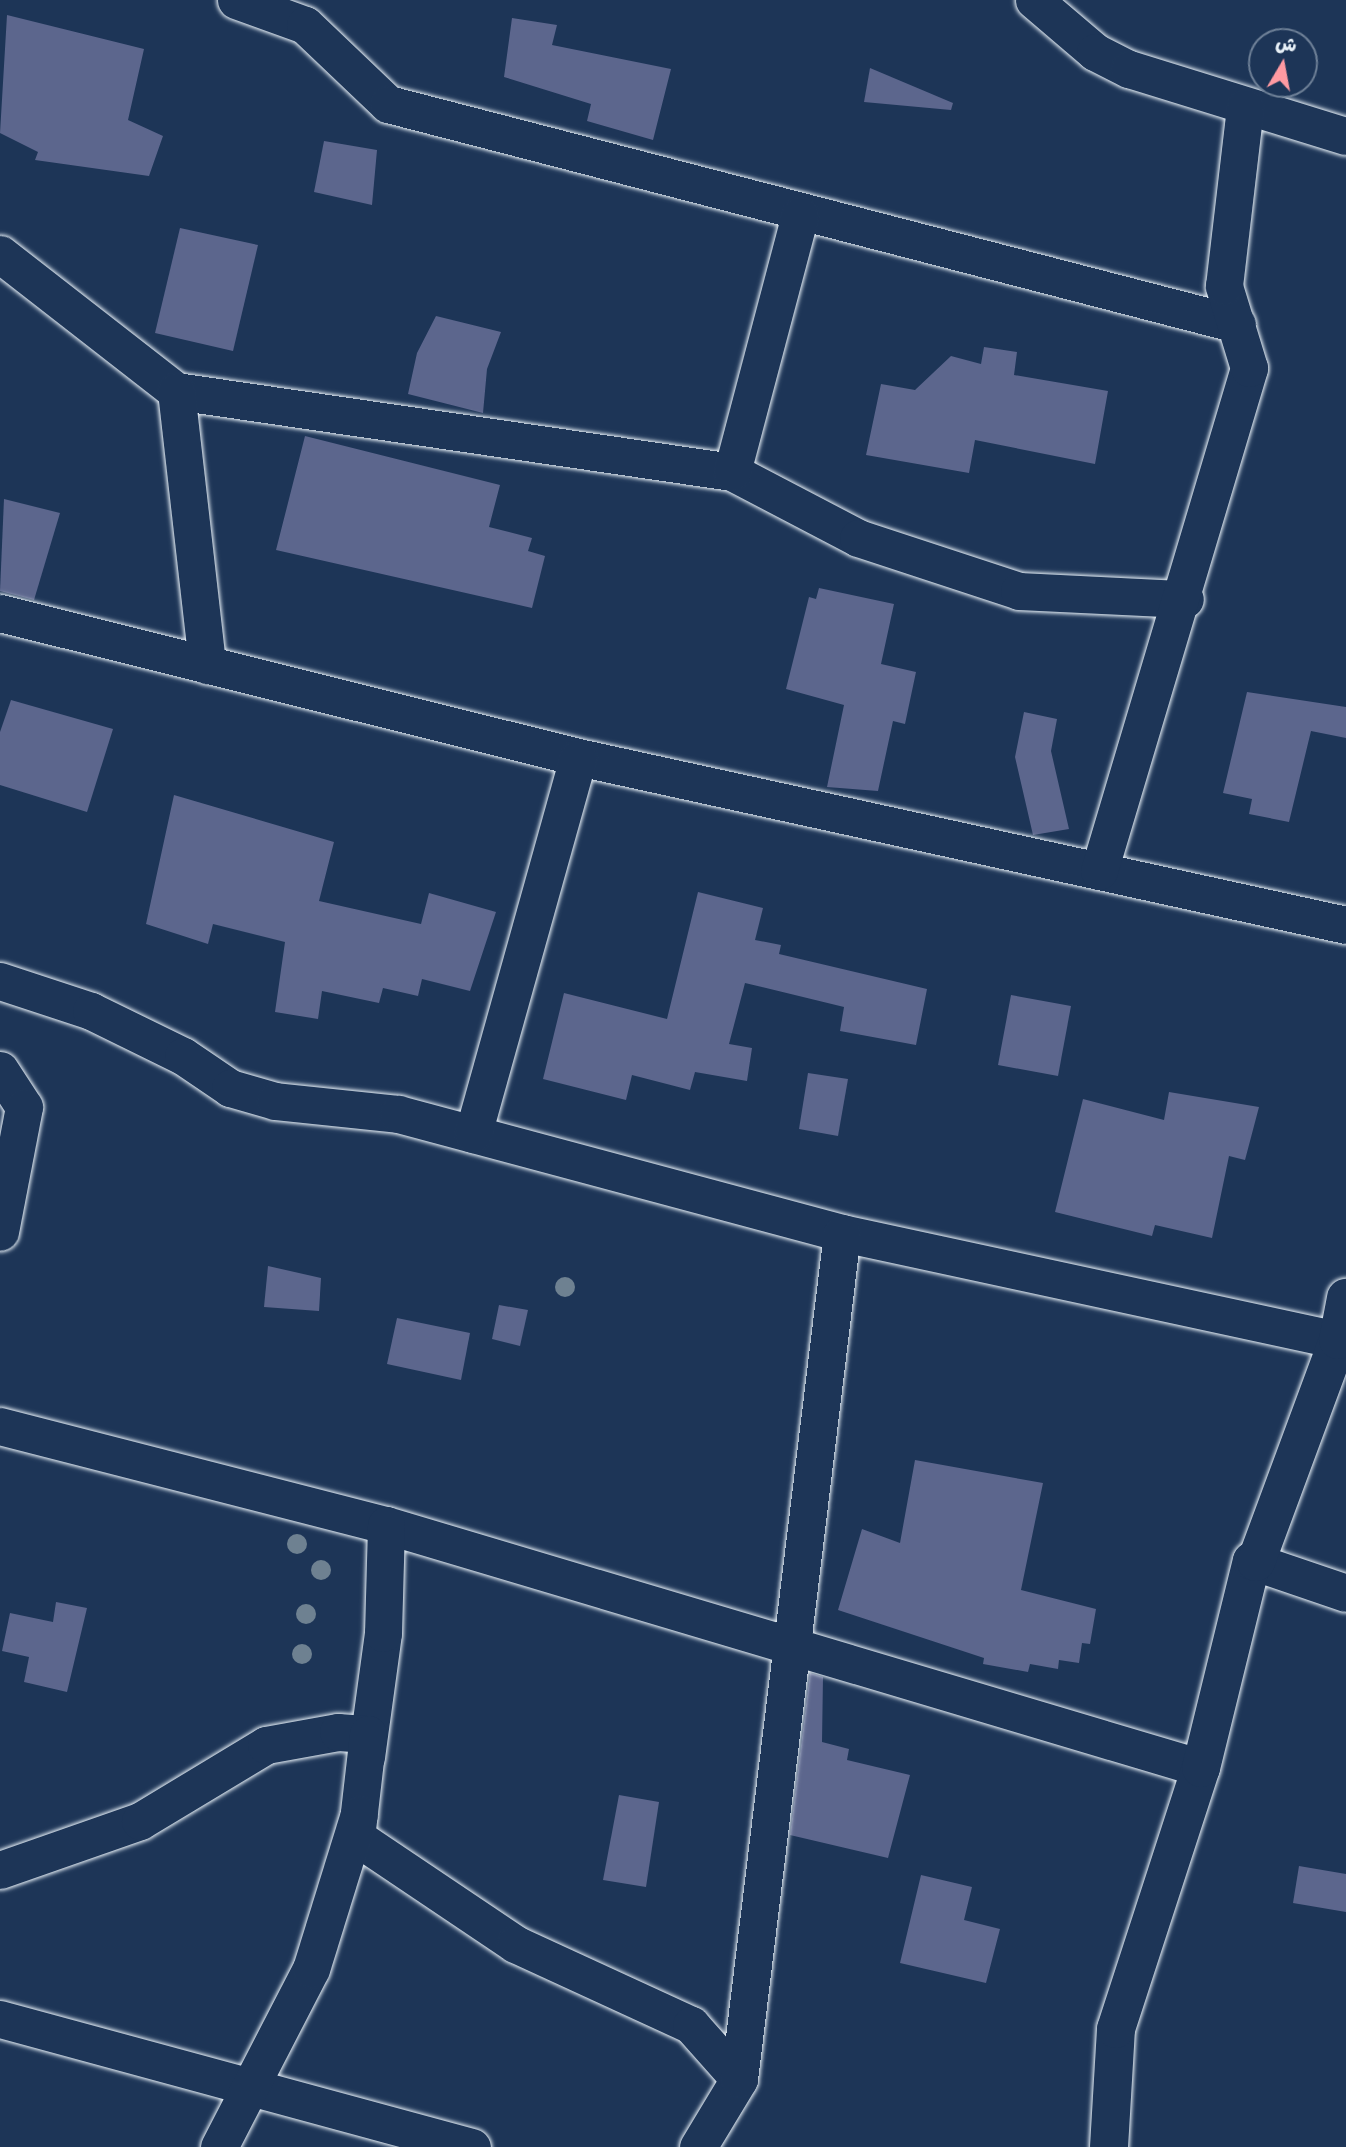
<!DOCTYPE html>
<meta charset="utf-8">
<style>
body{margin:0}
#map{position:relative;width:1346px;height:2147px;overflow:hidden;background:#1d3557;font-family:"Shantell Sans","Playpen Sans Arabic",sans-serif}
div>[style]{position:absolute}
.building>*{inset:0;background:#5c668d}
.roads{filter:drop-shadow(0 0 2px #e8f1f8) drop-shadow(0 0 2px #e8f1f8)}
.street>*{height:37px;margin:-18.5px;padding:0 18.5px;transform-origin:18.5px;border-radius:18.5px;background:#1d3557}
.secondary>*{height:38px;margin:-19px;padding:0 19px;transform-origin:19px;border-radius:19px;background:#1d3557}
.trees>*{width:20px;height:20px;margin:-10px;border-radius:50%;background:#6e8191}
span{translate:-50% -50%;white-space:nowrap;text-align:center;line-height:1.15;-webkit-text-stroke:6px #1d3557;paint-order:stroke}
.north{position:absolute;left:1248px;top:28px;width:70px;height:70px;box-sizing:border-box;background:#1d3557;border:2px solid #6e8097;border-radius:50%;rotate:10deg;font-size:19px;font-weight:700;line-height:28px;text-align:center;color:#e8f1f8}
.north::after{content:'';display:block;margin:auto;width:24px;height:32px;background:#ff9aa2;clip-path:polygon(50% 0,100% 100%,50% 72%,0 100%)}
</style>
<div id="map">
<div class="building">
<i style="clip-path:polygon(7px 15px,144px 49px,128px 120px,163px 136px,149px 176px,35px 160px,38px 152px,0 133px)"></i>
<i style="clip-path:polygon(512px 18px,557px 25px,552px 45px,671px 69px,653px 140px,587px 121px,591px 104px,504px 77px)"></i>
<i style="clip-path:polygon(870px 68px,953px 103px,951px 110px,864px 102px)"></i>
<i style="clip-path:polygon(324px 141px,377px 150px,372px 205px,314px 192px)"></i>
<i style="clip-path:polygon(180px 228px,258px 245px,233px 351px,155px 333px)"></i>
<i style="clip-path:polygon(436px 316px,501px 332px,487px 369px,483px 413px,408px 394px,417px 353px)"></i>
<i style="clip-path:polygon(984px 347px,1017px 352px,1014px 375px,1108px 391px,1095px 464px,975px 440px,969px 473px,866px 455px,881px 384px,915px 390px,951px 356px,981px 364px)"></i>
<i style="clip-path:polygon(305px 436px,500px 485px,489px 527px,532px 538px,528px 551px,545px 556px,532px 608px,276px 550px)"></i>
<i style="clip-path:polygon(4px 499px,60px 513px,34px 600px,0 591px)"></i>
<i style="clip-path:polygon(819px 588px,894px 604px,881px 664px,916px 672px,905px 724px,893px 721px,878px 791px,827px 787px,844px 705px,786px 689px,809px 597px,816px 599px)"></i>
<i style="clip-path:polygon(1247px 692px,1346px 707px,1346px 738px,1311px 731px,1289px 822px,1249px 814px,1252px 799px,1223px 793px)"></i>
<i style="clip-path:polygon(11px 700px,113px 729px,87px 812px,0 785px,0 732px)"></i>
<i style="clip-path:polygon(1024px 712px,1057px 719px,1051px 751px,1069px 829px,1033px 835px,1015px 757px)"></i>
<i style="clip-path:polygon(174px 795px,334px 842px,319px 901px,421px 924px,429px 893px,496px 912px,470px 991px,422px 979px,418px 996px,383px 988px,379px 1003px,322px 991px,318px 1019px,275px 1012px,285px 942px,213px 924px,208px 944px,146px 924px)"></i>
<i style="clip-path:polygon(698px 892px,763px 908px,755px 940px,781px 945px,779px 954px,927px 989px,916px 1045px,840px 1031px,844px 1007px,745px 983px,729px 1044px,752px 1048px,747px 1081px,695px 1072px,690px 1090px,632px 1075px,626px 1100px,543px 1079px,564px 993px,667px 1019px)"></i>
<i style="clip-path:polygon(1011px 995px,1071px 1006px,1058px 1076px,998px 1065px)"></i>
<i style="clip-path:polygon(808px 1073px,848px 1079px,838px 1136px,799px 1129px)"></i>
<i style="clip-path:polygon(1169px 1092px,1259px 1107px,1245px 1160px,1229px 1156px,1212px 1238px,1155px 1225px,1152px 1236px,1055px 1212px,1083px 1099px,1164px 1120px)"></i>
<i style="clip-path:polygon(268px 1266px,321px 1278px,319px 1311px,264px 1307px)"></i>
<i style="clip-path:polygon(499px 1305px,528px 1310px,520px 1346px,492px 1339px)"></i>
<i style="clip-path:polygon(397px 1318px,470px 1333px,461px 1380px,387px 1364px)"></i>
<i style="clip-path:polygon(915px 1460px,1043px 1483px,1021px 1590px,1096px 1609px,1090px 1644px,1082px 1643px,1079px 1663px,1059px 1660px,1058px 1669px,1030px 1664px,1028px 1672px,983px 1664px,984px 1658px,838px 1610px,862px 1529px,900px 1543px)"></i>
<i style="clip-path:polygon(56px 1602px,87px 1608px,67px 1692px,24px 1682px,29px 1657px,2px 1651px,10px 1613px,53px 1622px)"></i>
<i style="clip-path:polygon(810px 1673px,823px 1677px,822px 1742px,849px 1749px,847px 1760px,910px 1775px,888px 1858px,790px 1835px)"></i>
<i style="clip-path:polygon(619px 1795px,659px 1802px,646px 1887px,603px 1880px)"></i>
<i style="clip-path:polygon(1299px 1866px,1346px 1874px,1346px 1912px,1293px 1903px)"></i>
<i style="clip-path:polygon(921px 1875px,972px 1887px,964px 1920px,1000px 1929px,986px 1983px,900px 1963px)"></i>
</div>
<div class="roads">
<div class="street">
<i style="left:236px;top:0;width:73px;rotate:19.9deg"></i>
<i style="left:305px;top:25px;width:115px;rotate:43.6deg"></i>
<i style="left:388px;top:104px;width:877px;rotate:14.53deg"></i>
<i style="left:1034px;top:0;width:80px;rotate:40.4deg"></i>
<i style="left:1095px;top:52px;width:38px;rotate:27deg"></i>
<i style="left:1129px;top:69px;width:227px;rotate:17.2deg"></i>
<i style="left:0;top:254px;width:223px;rotate:37.9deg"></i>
<i style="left:176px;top:391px;width:562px;rotate:8.29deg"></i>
<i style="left:732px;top:472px;width:142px;rotate:27.6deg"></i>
<i style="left:858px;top:538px;width:169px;rotate:18.2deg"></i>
<i style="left:1019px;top:591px;width:166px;rotate:2.8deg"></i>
<i style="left:176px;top:391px;width:276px;rotate:83.5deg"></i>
<i style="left:732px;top:472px;width:266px;rotate:-75.2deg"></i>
<i style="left:0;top:613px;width:596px;rotate:13.99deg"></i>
<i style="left:578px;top:757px;width:786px;rotate:12.34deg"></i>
<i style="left:1099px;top:871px;width:525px;rotate:-73.39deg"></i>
<i style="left:1249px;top:368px;width:86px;rotate:-107deg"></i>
<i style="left:1224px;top:286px;width:180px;rotate:-83.3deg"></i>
<i style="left:0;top:981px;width:96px;rotate:18.2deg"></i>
<i style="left:91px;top:1011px;width:102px;rotate:26.1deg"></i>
<i style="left:183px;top:1056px;width:57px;rotate:34.2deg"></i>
<i style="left:230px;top:1088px;width:47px;rotate:16.1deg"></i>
<i style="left:275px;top:1101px;width:124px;rotate:6deg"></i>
<i style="left:398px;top:1114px;width:460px;rotate:15deg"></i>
<i style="left:842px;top:1233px;width:507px;rotate:12.17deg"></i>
<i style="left:1338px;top:1340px;width:9px;rotate:-21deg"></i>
<i style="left:0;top:1070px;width:44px;rotate:57deg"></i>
<i style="left:24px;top:1107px;width:127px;rotate:100.9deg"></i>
<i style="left:473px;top:1134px;width:391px;rotate:-74.4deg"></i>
<i style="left:0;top:1426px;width:398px;rotate:14.4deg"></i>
<i style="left:386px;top:1525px;width:850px;rotate:16.6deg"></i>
<i style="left:1252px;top:1561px;width:99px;rotate:18.8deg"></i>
<i style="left:366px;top:1757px;width:125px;rotate:-82.2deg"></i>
<i style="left:383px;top:1633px;width:108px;rotate:-88.4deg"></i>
<i style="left:0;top:1870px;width:148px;rotate:-19.3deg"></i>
<i style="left:140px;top:1821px;width:147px;rotate:-31.1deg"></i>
<i style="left:266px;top:1745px;width:73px;rotate:-10.2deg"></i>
<i style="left:338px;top:1732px;width:30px;rotate:4deg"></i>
<i style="left:368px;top:1734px;width:104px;rotate:96.6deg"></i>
<i style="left:356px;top:1837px;width:192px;rotate:33.9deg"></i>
<i style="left:515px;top:1944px;width:194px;rotate:24.7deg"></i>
<i style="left:691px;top:2025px;width:72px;rotate:48.4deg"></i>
<i style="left:0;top:2019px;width:489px;rotate:15.2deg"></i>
<i style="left:219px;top:2147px;width:200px;rotate:-62.7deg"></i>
<i style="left:311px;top:1969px;width:162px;rotate:-72.8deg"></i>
<i style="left:698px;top:2147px;width:79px;rotate:-58.9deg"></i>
<i style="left:739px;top:2079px;width:852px;rotate:-83.06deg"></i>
</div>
<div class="secondary">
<i style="left:1109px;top:2147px;width:118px;rotate:-86.6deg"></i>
<i style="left:1116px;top:2029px;width:274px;rotate:-72deg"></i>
<i style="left:1201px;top:1768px;width:213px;rotate:-76.2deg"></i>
<i style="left:1252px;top:1561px;width:4px;rotate:14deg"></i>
<i style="left:1256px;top:1562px;width:237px;rotate:-69.7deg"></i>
<i style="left:1338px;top:1340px;width:43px;rotate:-79.2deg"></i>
</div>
</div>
<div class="trees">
<i style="left:565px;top:1287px"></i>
<i style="left:297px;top:1544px"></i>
<i style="left:321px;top:1570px"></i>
<i style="left:306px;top:1614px"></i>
<i style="left:302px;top:1654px"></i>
</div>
<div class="north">ش</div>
</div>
